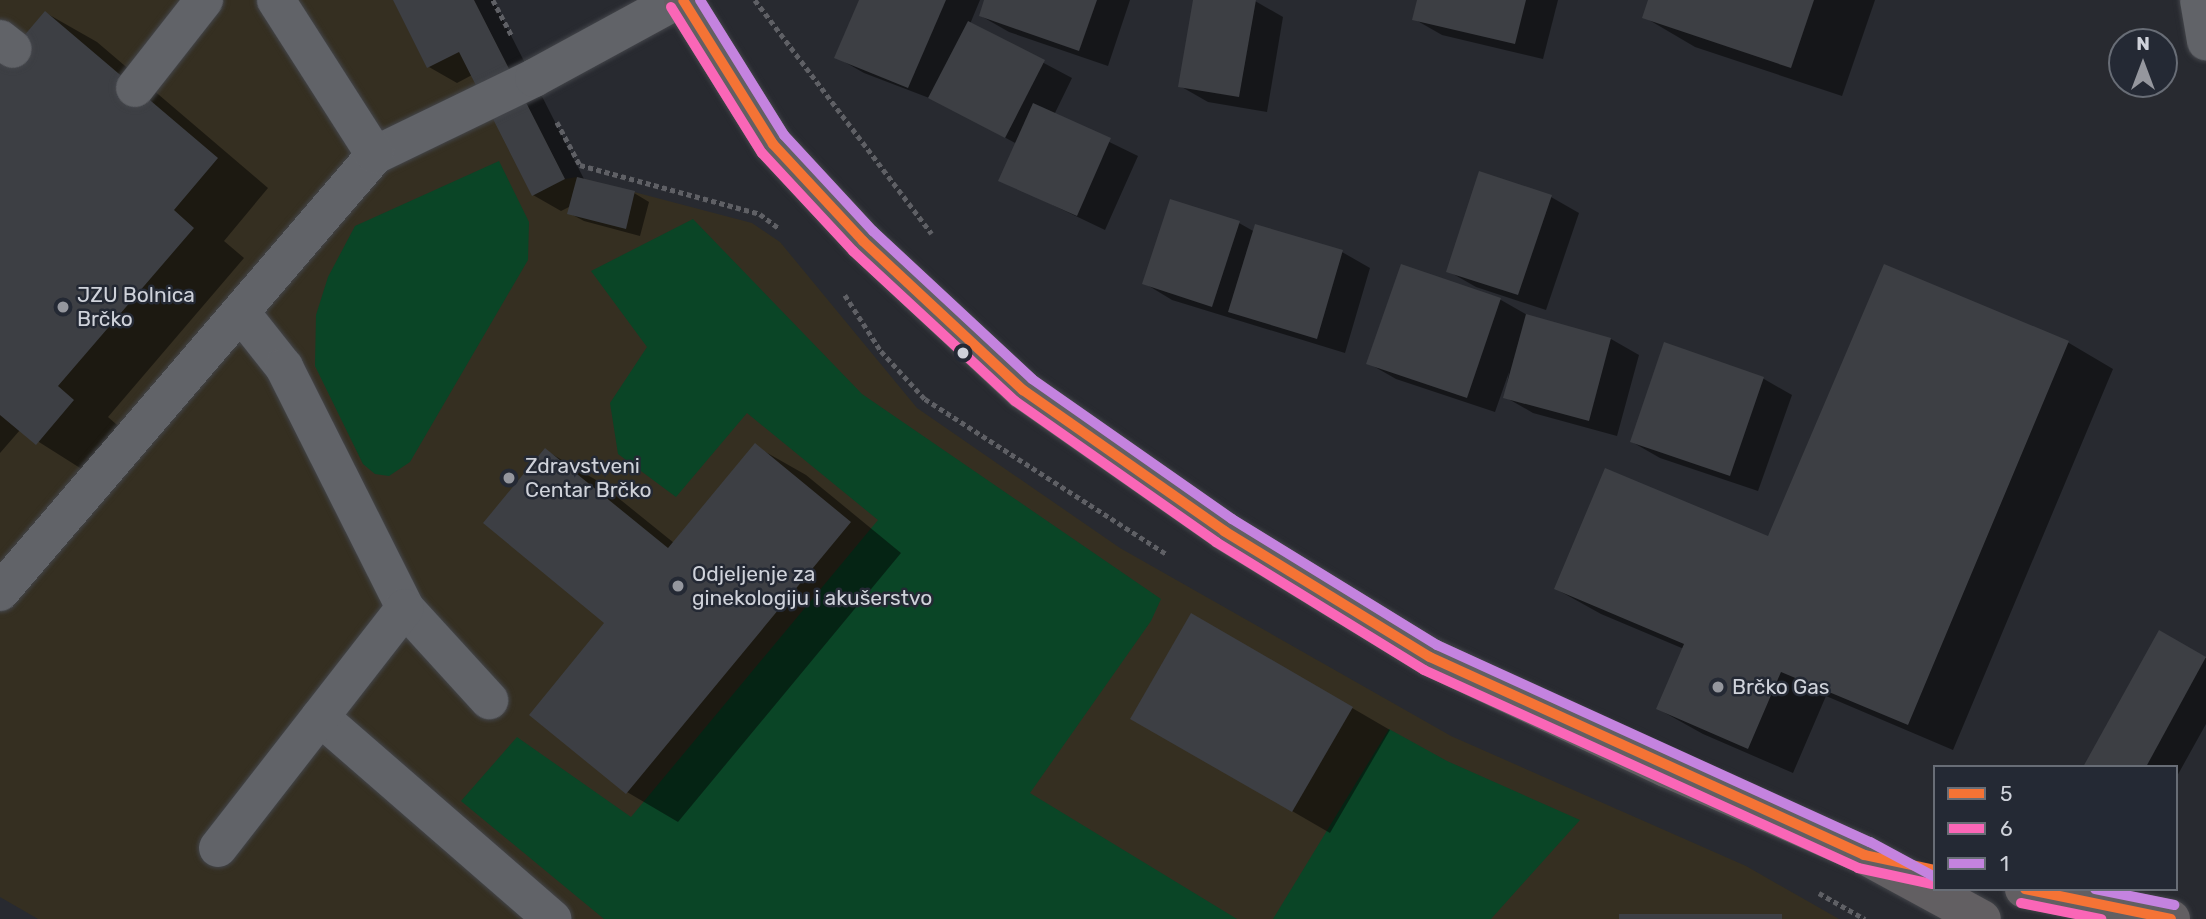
<!DOCTYPE html>
<meta charset="utf-8">
<style>
body{margin:0}
#map{position:relative;width:2206px;height:919px;overflow:hidden;background:#282a30;font-family:Rubik,sans-serif}
div>[style]{position:absolute}
.medical>*{inset:0;background:#352f21}
.green>*{inset:0;background:#0a4526}
.shadow>*{inset:0;background:#0007}
.building>*{inset:0;background:#3d3f44}
.path>*{height:4.5px;margin-top:-2.25px;transform-origin:0;background:repeating-linear-gradient(90deg,#5f6065 0 5px,transparent 0 8.5px)}
.roads{filter:drop-shadow(0 0 2px #43454a) drop-shadow(0 0 2px #43454a)}
.minor>*{height:38px;margin:-19px;padding:0 19px;transform-origin:19px;border-radius:19px;background:#616368}
.major>*{height:38px;margin:-19px;padding:0 19px;transform-origin:19px;border-radius:19px;background:#625f62}
.bus-1>*{height:10px;margin:-5px;padding:0 5px;transform-origin:5px;border-radius:5px;background:#f57335}
.bus-2>*{height:10px;margin:-5px;padding:0 5px;transform-origin:5px;border-radius:5px;background:#fa66b7}
.bus-3>*{height:10px;margin:-5px;padding:0 5px;transform-origin:5px;border-radius:5px;background:#c483df}
.dots>*{width:19px;height:19px;translate:-50% -50%;box-sizing:border-box;border:4px solid #242934;border-radius:50%}
span{translate:-50% -50%;white-space:nowrap;text-align:center;line-height:1.15;-webkit-text-stroke:5px #242934;paint-order:stroke}
.poi-label{font-size:21px;color:#cfd2da}
.left{translate:0 -50%;text-align:left}
.legend{position:absolute;left:1933px;top:765px;width:245px;height:126px;box-sizing:border-box;background:#242934;border:2px solid #686d76;margin:0;padding:9px 12px;list-style:none;font-size:21px;color:#cfd2da}
.legend li{display:flex;align-items:center;gap:14px;height:35px}
.legend b{width:35px;border:2px solid #686d76}
.north{position:absolute;left:2108px;top:28px;width:70px;height:70px;box-sizing:border-box;background:#242934;border:2px solid #686d76;border-radius:50%;rotate:0deg;font-size:19px;font-weight:700;line-height:28px;text-align:center;color:#cfd2da}
.north::after{content:'';display:block;margin:auto;width:24px;height:32px;background:#95979e;clip-path:polygon(50% 0,100% 100%,50% 72%,0 100%)}
</style>
<div id="map">
<div class="medical">
<i style="clip-path:polygon(0 0,474px 0,565px 179px,577px 177px,752px 223px,780px 242px,917px 408px,1120px 548px,1451px 736px,1746px 866px,1839px 919px,38px 919px,0 897px)"></i>
</div>
<div class="green">
<i style="clip-path:polygon(499px 161px,529px 222px,528px 260px,410px 462px,389px 476px,375px 474px,363px 464px,315px 366px,316px 315px,328px 277px,355px 226px)"></i>
<i style="clip-path:polygon(693px 219px,862px 394px,1161px 599px,1151px 621px,1030px 793px,1237px 919px,604px 919px,461px 801px,517px 737px,631px 817px,878px 520px,747px 413px,676px 497px,618px 454px,610px 403px,647px 347px,591px 271px)"></i>
<i style="clip-path:polygon(1389px 729px,1447px 761px,1580px 820px,1491px 919px,1273px 919px)"></i>
</div>
<div class="shadow">
<i style="clip-path:polygon(395px 0,493px 0,585px 181px,634px 193px,649px 202px,640px 236px,584px 221px,569px 213px,571px 206px,561px 211px,533px 195px,472px 75px,457px 83px,429px 67px)"></i>
<i style="clip-path:polygon(861px 0,980px 0,970px 24px,1072px 78px,1054px 115px,1138px 156px,1105px 230px,1000px 180px,1017px 144px,937px 101px,864px 73px,836px 57px)"></i>
<i style="clip-path:polygon(986px 0,1130px 0,1108px 66px,1009px 32px,981px 16px)"></i>
<i style="clip-path:polygon(1194px 0,1255px 1px,1283px 17px,1267px 112px,1208px 102px,1180px 86px)"></i>
<i style="clip-path:polygon(1419px 0,1558px 0,1543px 59px,1442px 35px,1414px 19px)"></i>
<i style="clip-path:polygon(1650px 0,1875px 0,1842px 96px,1695px 47px,1644px 17px)"></i>
<i style="clip-path:polygon(46px 13px,97px 42px,268px 188px,224px 241px,244px 258px,108px 417px,124px 431px,88px 473px,20px 430px,0 453px,0 49px,10px 54px)"></i>
<i style="clip-path:polygon(1551px 197px,1579px 213px,1546px 310px,1476px 287px,1448px 271px)"></i>
<i style="clip-path:polygon(1239px 223px,1255px 232px,1342px 252px,1370px 268px,1345px 353px,1172px 300px,1144px 283px)"></i>
<i style="clip-path:polygon(1402px 266px,1501px 300px,1529px 316px,1611px 339px,1639px 355px,1617px 436px,1533px 413px,1505px 397px,1509px 372px,1495px 412px,1396px 379px,1368px 363px)"></i>
<i style="clip-path:polygon(1885px 266px,2069px 343px,2113px 369px,1953px 750px,1826px 696px,1793px 773px,1703px 734px,1658px 709px,1684px 649px,1601px 614px,1556px 589px,1769px 538px)"></i>
<i style="clip-path:polygon(1665px 344px,1764px 379px,1792px 395px,1758px 491px,1660px 458px,1632px 442px)"></i>
<i style="clip-path:polygon(755px 446px,806px 475px,901px 553px,678px 822px,627px 792px,607px 623px,545px 450px,596px 480px,674px 543px)"></i>
<i style="clip-path:polygon(1192px 615px,1390px 730px,1330px 833px,1132px 718px)"></i>
<i style="clip-path:polygon(2159px 632px,2206px 658px,2206px 724px,2176px 778px,2176px 767px,2085px 767px)"></i>
</div>
<div class="building">
<i style="clip-path:polygon(393px 0,474px 0,565px 179px,532px 196px,459px 52px,427px 68px)"></i>
<i style="clip-path:polygon(859px 0,946px 0,908px 88px,834px 58px)"></i>
<i style="clip-path:polygon(984px 0,1097px 0,1079px 51px,979px 16px)"></i>
<i style="clip-path:polygon(1193px 0,1256px 0,1239px 97px,1178px 87px)"></i>
<i style="clip-path:polygon(1417px 0,1526px 0,1515px 44px,1412px 20px)"></i>
<i style="clip-path:polygon(1648px 0,1814px 0,1791px 68px,1642px 18px)"></i>
<i style="clip-path:polygon(45px 11px,218px 158px,174px 210px,194px 228px,58px 386px,74px 400px,36px 445px,0 415px,0 52px,6px 57px)"></i>
<i style="clip-path:polygon(968px 21px,1045px 60px,1005px 138px,928px 98px)"></i>
<i style="clip-path:polygon(1033px 103px,1111px 138px,1077px 216px,998px 181px)"></i>
<i style="clip-path:polygon(1479px 171px,1552px 195px,1518px 295px,1446px 272px)"></i>
<i style="clip-path:polygon(577px 177px,635px 191px,626px 229px,567px 214px)"></i>
<i style="clip-path:polygon(1170px 199px,1240px 221px,1212px 307px,1142px 284px)"></i>
<i style="clip-path:polygon(1255px 224px,1343px 250px,1317px 339px,1228px 312px)"></i>
<i style="clip-path:polygon(1401px 264px,1501px 298px,1467px 398px,1366px 364px)"></i>
<i style="clip-path:polygon(1884px 264px,2069px 341px,1908px 725px,1781px 672px,1748px 749px,1656px 709px,1684px 644px,1554px 589px,1605px 468px,1768px 536px)"></i>
<i style="clip-path:polygon(1526px 314px,1611px 338px,1589px 421px,1503px 398px)"></i>
<i style="clip-path:polygon(1664px 342px,1764px 377px,1730px 476px,1630px 442px)"></i>
<i style="clip-path:polygon(755px 443px,851px 522px,626px 794px,529px 715px,604px 623px,483px 523px,545px 448px,668px 548px)"></i>
<i style="clip-path:polygon(1191px 613px,1353px 707px,1292px 812px,1130px 719px)"></i>
<i style="clip-path:polygon(2159px 630px,2206px 657px,2146px 767px,2083px 767px)"></i>
<i style="clip-path:polygon(1619px 914px,1782px 914px,1782px 919px,1619px 919px)"></i>
</div>
<div class="path">
<i style="left:493px;top:0;width:41px;rotate:62.2deg"></i>
<i style="left:755px;top:0;width:293px;rotate:52.9deg"></i>
<i style="left:557px;top:122px;width:49px;rotate:61.9deg"></i>
<i style="left:580px;top:165px;width:187px;rotate:15.2deg"></i>
<i style="left:760px;top:214px;width:25px;rotate:37deg"></i>
<i style="left:845px;top:295px;width:67px;rotate:57.3deg"></i>
<i style="left:881px;top:351px;width:65px;rotate:47.5deg"></i>
<i style="left:925px;top:399px;width:287px;rotate:32.7deg"></i>
<i style="left:1819px;top:893px;width:53px;rotate:29.5deg"></i>
</div>
<div class="roads">
<div class="minor">
<i style="left:2199px;top:0;width:42px;rotate:80.3deg"></i>
<i style="left:0;top:39px;width:16px;rotate:38deg"></i>
<i style="left:135px;top:88px;width:112px;rotate:-51.9deg"></i>
<i style="left:375px;top:155px;width:177px;rotate:-25.8deg"></i>
<i style="left:534px;top:78px;width:163px;rotate:-28.6deg"></i>
<i style="left:242px;top:314px;width:68px;rotate:51.6deg"></i>
<i style="left:284px;top:367px;width:270px;rotate:63.3deg"></i>
<i style="left:405px;top:608px;width:125px;rotate:47.6deg"></i>
<i style="left:0;top:592px;width:576px;rotate:-49.37deg"></i>
<i style="left:375px;top:155px;width:184px;rotate:-122.6deg"></i>
<i style="left:320px;top:717px;width:308px;rotate:41deg"></i>
<i style="left:218px;top:848px;width:304px;rotate:-52.1deg"></i>
</div>
<div class="major">
<i style="left:683px;top:0;width:170px;rotate:58deg"></i>
<i style="left:773px;top:144px;width:132px;rotate:47.1deg"></i>
<i style="left:863px;top:241px;width:219px;rotate:43deg"></i>
<i style="left:1023px;top:390px;width:246px;rotate:35deg"></i>
<i style="left:1224px;top:531px;width:241px;rotate:31.5deg"></i>
<i style="left:1430px;top:657px;width:261px;rotate:25.2deg"></i>
<i style="left:1666px;top:768px;width:216px;rotate:23.7deg"></i>
<i style="left:1864px;top:855px;width:134px;rotate:28.5deg"></i>
<i style="left:2024px;top:889px;width:150px;rotate:11.5deg"></i>
</div>
</div>
<div class="bus-1">
<i style="left:683px;top:0;width:170px;rotate:58deg"></i>
<i style="left:773px;top:144px;width:132px;rotate:47.1deg"></i>
<i style="left:863px;top:241px;width:219px;rotate:43deg"></i>
<i style="left:1023px;top:390px;width:246px;rotate:35deg"></i>
<i style="left:1224px;top:531px;width:241px;rotate:31.5deg"></i>
<i style="left:1430px;top:657px;width:477px;rotate:24.5deg"></i>
<i style="left:1864px;top:855px;width:73px;rotate:11.9deg"></i>
<i style="left:2025px;top:889px;width:149px;rotate:11.6deg"></i>
</div>
<div class="bus-2">
<i style="left:671px;top:7px;width:172px;rotate:58.1deg"></i>
<i style="left:762px;top:153px;width:134px;rotate:47.1deg"></i>
<i style="left:853px;top:251px;width:221px;rotate:42.8deg"></i>
<i style="left:1015px;top:401px;width:246px;rotate:35deg"></i>
<i style="left:1216px;top:542px;width:244px;rotate:31.6deg"></i>
<i style="left:1424px;top:670px;width:477px;rotate:24.5deg"></i>
<i style="left:1858px;top:868px;width:76px;rotate:12.2deg"></i>
<i style="left:2021px;top:903px;width:82px;rotate:11.3deg"></i>
</div>
<div class="bus-3">
<i style="left:700px;top:0;width:159px;rotate:58.1deg"></i>
<i style="left:784px;top:135px;width:131px;rotate:47.2deg"></i>
<i style="left:873px;top:231px;width:217px;rotate:42.9deg"></i>
<i style="left:1032px;top:379px;width:244px;rotate:35deg"></i>
<i style="left:1232px;top:519px;width:241px;rotate:31.6deg"></i>
<i style="left:1437px;top:645px;width:476px;rotate:24.5deg"></i>
<i style="left:1870px;top:842px;width:74px;rotate:28.3deg"></i>
<i style="left:2095px;top:889px;width:81px;rotate:11.4deg"></i>
</div>
<div class="dots">
<i style="left:63px;top:307px;background:#95979e"></i>
<i style="left:963px;top:353px;background:#cfd2da"></i>
<i style="left:509px;top:478px;background:#95979e"></i>
<i style="left:678px;top:586px;background:#95979e"></i>
<i style="left:1718px;top:687px;background:#95979e"></i>
</div>
<div class="poi-label">
<span class="left" style="left:77px;top:307px">JZU Bolnica<br>Brčko</span>
<span class="left" style="left:525px;top:478px">Zdravstveni<br>Centar Brčko</span>
<span class="left" style="left:692px;top:586px">Odjeljenje za<br>ginekologiju i akušerstvo</span>
<span class="left" style="left:1732px;top:687px">Brčko Gas</span>
</div>
<ul class="legend">
<li><b style="height:9px;background:#f57335"></b>5</li>
<li><b style="height:9px;background:#fa66b7"></b>6</li>
<li><b style="height:9px;background:#c483df"></b>1</li>
</ul>
<div class="north">N</div>
</div>
